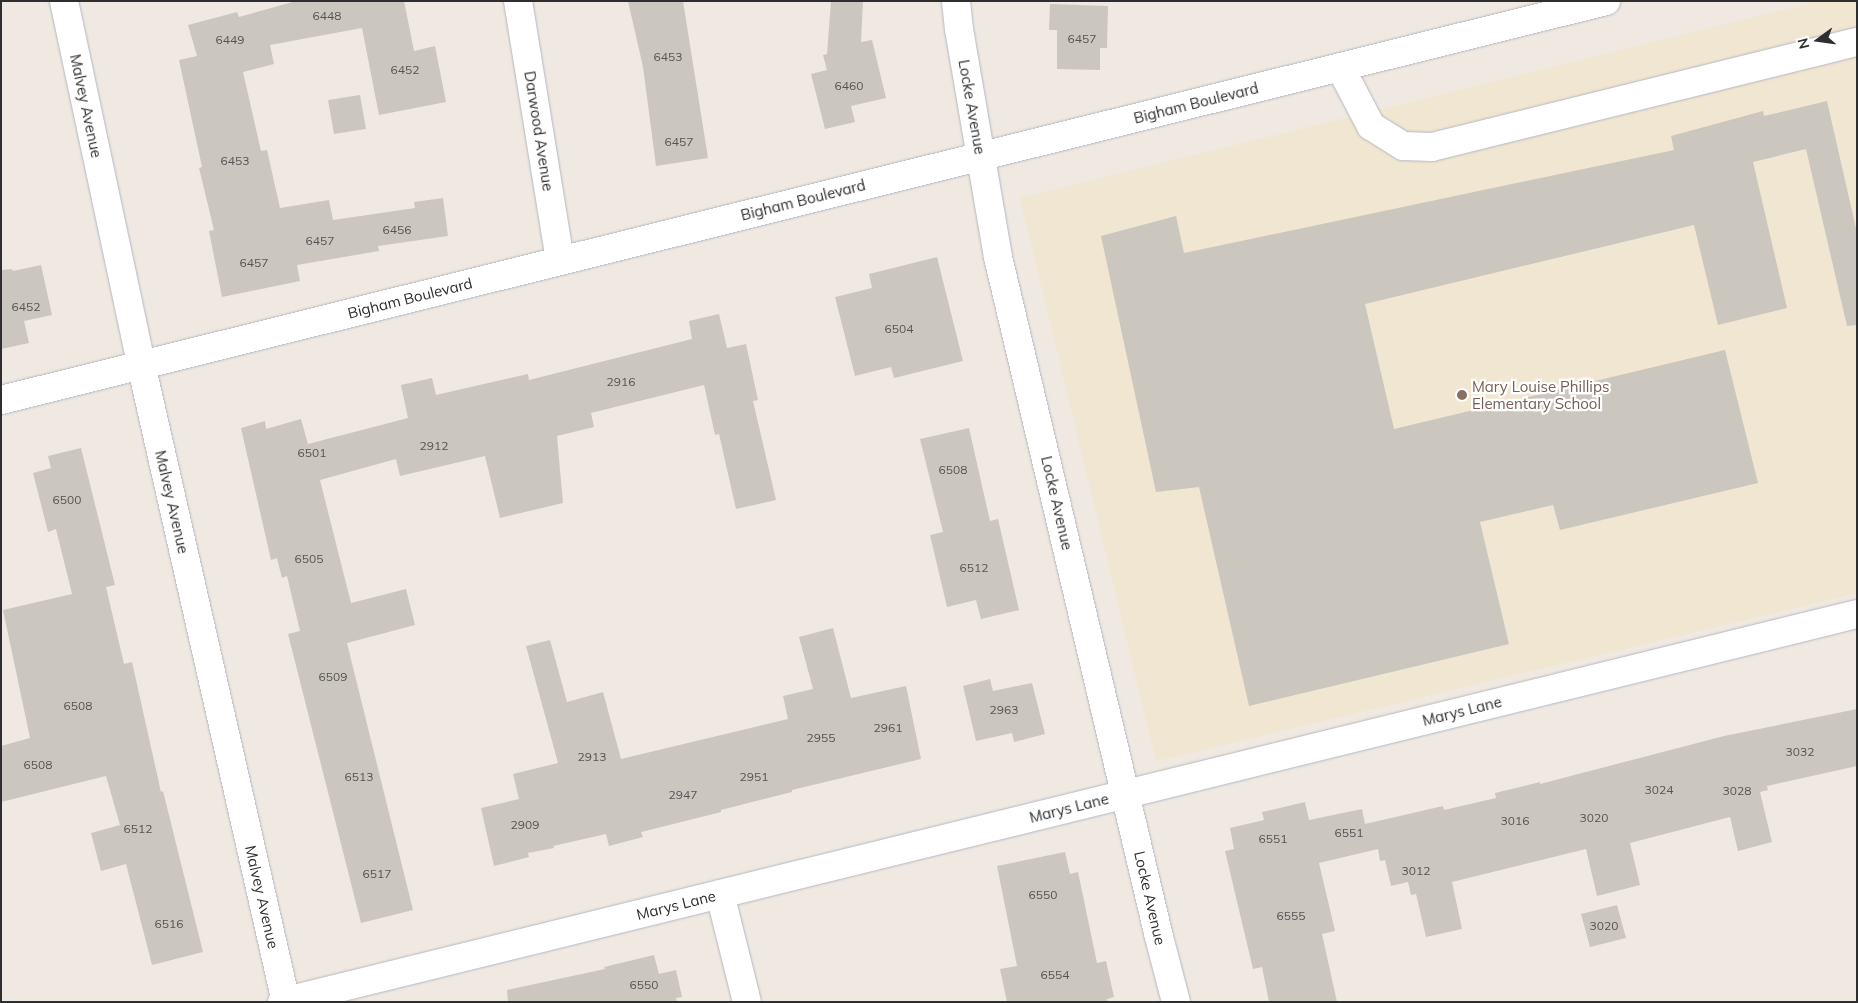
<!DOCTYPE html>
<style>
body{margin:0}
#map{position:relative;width:1858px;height:1003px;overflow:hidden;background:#efe9e1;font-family:Mulish,sans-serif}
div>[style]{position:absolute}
.education>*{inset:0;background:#f0e6d1}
.building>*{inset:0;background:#cbc7bf}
.roads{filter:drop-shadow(0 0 1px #b4b7c1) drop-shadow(0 0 1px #b4b7c1)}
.minor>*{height:28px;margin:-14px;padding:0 14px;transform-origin:14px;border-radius:14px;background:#fff}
.dots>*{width:14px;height:14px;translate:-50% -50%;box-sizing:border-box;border:2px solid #fff;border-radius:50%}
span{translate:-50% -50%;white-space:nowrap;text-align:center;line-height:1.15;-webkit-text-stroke:4.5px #fff;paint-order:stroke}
.number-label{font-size:12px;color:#555452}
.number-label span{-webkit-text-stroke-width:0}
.street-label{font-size:15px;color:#2e2e2e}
.education-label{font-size:15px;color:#785e54}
.left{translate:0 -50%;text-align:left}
.frame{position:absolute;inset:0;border:2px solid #2e2e2e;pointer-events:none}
.north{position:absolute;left:1793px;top:15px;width:50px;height:50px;-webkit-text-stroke:4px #fff;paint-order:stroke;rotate:256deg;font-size:14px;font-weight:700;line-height:20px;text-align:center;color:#2e2e2e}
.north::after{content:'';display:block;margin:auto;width:18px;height:22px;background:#2e2e2e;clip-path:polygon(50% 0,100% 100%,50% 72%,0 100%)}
</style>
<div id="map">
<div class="education">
<i style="clip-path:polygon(1820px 1px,1857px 1px,1857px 593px,1156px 761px,1020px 198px)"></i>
</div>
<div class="building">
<i style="clip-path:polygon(296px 1px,404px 1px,414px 51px,435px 46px,446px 102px,379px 115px,362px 28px,270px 45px,274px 64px,243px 72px,261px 151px,267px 150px,280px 208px,329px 200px,333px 220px,415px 208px,414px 202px,443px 198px,448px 236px,378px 246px,379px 251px,297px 265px,300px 281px,222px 297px,209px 231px,214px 230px,199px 168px,202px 167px,179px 60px,197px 56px,188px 25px,237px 12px,239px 17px)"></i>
<i style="clip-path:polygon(628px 1px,683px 1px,708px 158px,656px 166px,643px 67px)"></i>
<i style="clip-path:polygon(831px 1px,863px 1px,861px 42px,872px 40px,886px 98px,851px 106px,855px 122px,825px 129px,811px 74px,827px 70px,823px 55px,827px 54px)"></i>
<i style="clip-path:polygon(1050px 4px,1108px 6px,1107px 48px,1100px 48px,1100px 70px,1057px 69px,1057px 30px,1049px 30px)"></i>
<i style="clip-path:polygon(360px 95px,366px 129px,334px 134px,328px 100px)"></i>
<i style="clip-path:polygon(1827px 101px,1857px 233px,1857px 325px,1847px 326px,1806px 149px,1753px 162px,1787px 308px,1718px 325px,1694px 225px,1365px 304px,1394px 429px,1725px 350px,1758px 483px,1560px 530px,1553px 505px,1480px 522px,1509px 644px,1249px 706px,1199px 487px,1156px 492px,1101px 236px,1176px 216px,1184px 253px,1674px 150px,1671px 136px,1763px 111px,1764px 116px)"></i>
<i style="clip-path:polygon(937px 257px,963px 361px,894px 378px,891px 367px,855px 376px,835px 297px,872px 288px,869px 274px)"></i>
<i style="clip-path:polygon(41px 265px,52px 315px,24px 321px,29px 343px,1px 349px,1px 270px,12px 269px,13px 271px)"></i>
<i style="clip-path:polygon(719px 314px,727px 348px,746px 344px,758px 400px,753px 401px,776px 500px,736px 509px,719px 434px,715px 435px,704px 385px,591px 413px,594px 427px,557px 436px,563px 503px,500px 518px,485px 456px,400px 476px,396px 459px,320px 480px,351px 603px,406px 589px,415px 625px,347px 643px,413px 910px,361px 923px,288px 634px,300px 631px,287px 576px,282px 578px,277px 558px,271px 560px,241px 428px,265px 421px,266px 429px,301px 419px,308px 444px,408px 418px,401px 385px,432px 378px,436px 395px,528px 374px,529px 380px,692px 339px,689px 321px)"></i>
<i style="clip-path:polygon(969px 428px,990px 521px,998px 519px,1019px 610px,981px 619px,976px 600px,947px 607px,930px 535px,943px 532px,920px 439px)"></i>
<i style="clip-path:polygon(81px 448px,115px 585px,106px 587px,124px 664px,132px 662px,161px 792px,163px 791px,203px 952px,152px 965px,126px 864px,101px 871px,91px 833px,120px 825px,106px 776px,1px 802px,1px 746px,30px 738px,3px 610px,72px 594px,56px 529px,48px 532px,33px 473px,51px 468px,48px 456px)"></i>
<i style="clip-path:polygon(833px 628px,851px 698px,906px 686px,921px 759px,792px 790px,792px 792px,721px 810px,721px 812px,641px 832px,643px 837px,609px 846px,606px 834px,553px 846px,554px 848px,528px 853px,529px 857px,494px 866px,481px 808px,519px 799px,513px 774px,558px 763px,526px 646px,550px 640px,567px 702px,603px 692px,621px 759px,788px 719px,783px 696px,813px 689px,799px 637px)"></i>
<i style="clip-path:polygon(990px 679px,993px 691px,1032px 683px,1045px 734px,1014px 742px,1012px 733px,976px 741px,963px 686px)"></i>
<i style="clip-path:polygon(1857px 709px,1857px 766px,1767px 786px,1768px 790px,1760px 792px,1772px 842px,1738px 851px,1730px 817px,1630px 843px,1640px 885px,1597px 896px,1586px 849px,1452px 882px,1462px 929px,1426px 937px,1416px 894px,1411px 895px,1408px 882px,1391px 886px,1385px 860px,1380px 861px,1378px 849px,1319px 863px,1335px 931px,1322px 934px,1337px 1002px,1269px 1002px,1262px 967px,1253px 969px,1225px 851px,1234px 849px,1230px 828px,1264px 820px,1262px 812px,1305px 802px,1309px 820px,1362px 809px,1365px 824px,1443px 806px,1444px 810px,1496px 798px,1495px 793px,1540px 782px,1540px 784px,1724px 736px)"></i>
<i style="clip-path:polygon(1065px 852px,1070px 874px,1078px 872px,1097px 963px,1106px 961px,1114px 997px,1107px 999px,1108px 1002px,1007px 1002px,1000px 969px,1017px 966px,997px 866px)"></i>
<i style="clip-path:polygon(1617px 905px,1626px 938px,1590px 947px,1581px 914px)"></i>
<i style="clip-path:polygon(654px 955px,659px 974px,676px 970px,682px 997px,676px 998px,677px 1002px,508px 1002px,507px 990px,605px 969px,604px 967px)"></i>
</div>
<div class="roads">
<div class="minor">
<i style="left:64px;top:1px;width:371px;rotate:78deg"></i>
<i style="left:141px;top:364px;width:654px;rotate:77.2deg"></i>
<i style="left:518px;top:1px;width:263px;rotate:80.8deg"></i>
<i style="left:956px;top:1px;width:28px;rotate:84deg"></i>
<i style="left:959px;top:29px;width:231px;rotate:80.3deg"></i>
<i style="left:998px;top:257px;width:695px;rotate:76.68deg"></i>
<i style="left:1158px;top:933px;width:71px;rotate:75.4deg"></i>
<i style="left:1340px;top:67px;width:67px;rotate:62.3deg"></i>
<i style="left:1371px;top:126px;width:38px;rotate:32deg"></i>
<i style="left:1403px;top:146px;width:29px;rotate:2deg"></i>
<i style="left:1432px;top:147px;width:438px;rotate:-13.9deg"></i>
<i style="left:1px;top:400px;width:1654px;rotate:-13.96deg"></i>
<i style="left:720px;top:894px;width:111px;rotate:76deg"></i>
<i style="left:282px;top:1002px;width:1622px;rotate:-13.84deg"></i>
</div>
</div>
<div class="dots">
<i style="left:1462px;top:395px;background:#8d6e63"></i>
</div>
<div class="number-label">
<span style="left:327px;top:16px">6448</span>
<span style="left:1082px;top:39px">6457</span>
<span style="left:230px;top:40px">6449</span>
<span style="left:668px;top:57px">6453</span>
<span style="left:405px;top:70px">6452</span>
<span style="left:849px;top:86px">6460</span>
<span style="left:679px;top:142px">6457</span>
<span style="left:235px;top:161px">6453</span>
<span style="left:397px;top:230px">6456</span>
<span style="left:320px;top:241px">6457</span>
<span style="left:254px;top:263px">6457</span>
<span style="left:26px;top:307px">6452</span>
<span style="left:899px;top:329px">6504</span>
<span style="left:621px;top:382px">2916</span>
<span style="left:434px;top:446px">2912</span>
<span style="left:312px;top:453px">6501</span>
<span style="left:953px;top:470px">6508</span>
<span style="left:67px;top:500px">6500</span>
<span style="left:309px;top:559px">6505</span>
<span style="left:974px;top:568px">6512</span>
<span style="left:333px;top:677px">6509</span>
<span style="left:78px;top:706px">6508</span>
<span style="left:1004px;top:710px">2963</span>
<span style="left:888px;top:728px">2961</span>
<span style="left:821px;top:738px">2955</span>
<span style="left:1800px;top:752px">3032</span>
<span style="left:592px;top:757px">2913</span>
<span style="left:38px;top:765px">6508</span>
<span style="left:359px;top:777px">6513</span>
<span style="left:754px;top:777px">2951</span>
<span style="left:1659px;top:790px">3024</span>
<span style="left:1737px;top:791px">3028</span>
<span style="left:683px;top:795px">2947</span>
<span style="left:1594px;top:818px">3020</span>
<span style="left:1515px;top:821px">3016</span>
<span style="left:525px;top:825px">2909</span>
<span style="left:138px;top:829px">6512</span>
<span style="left:1349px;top:833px">6551</span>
<span style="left:1273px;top:839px">6551</span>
<span style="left:1416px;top:871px">3012</span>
<span style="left:377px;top:874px">6517</span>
<span style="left:1043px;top:895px">6550</span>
<span style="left:1291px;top:916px">6555</span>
<span style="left:169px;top:924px">6516</span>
<span style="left:1604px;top:926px">3020</span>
<span style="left:1055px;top:975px">6554</span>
<span style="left:644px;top:985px">6550</span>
</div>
<div class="street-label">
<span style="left:1196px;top:103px;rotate:-14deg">Bigham Boulevard</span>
<span style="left:86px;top:106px;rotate:78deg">Malvey Avenue</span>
<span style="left:972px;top:107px;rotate:80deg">Locke Avenue</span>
<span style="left:539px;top:131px;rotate:81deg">Darwood Avenue</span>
<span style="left:803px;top:200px;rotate:-14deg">Bigham Boulevard</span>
<span style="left:410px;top:298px;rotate:-14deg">Bigham Boulevard</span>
<span style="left:172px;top:502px;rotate:77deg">Malvey Avenue</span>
<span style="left:1057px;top:503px;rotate:77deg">Locke Avenue</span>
<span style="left:1462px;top:711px;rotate:-14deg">Marys Lane</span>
<span style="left:1069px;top:808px;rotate:-14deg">Marys Lane</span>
<span style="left:262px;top:897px;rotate:77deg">Malvey Avenue</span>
<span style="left:1150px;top:898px;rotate:77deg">Locke Avenue</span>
<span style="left:676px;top:905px;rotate:-14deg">Marys Lane</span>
</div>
<div class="education-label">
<span class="left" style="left:1472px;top:395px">Mary Louise Phillips<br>Elementary School</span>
</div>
<div class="frame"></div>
<div class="north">N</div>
</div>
